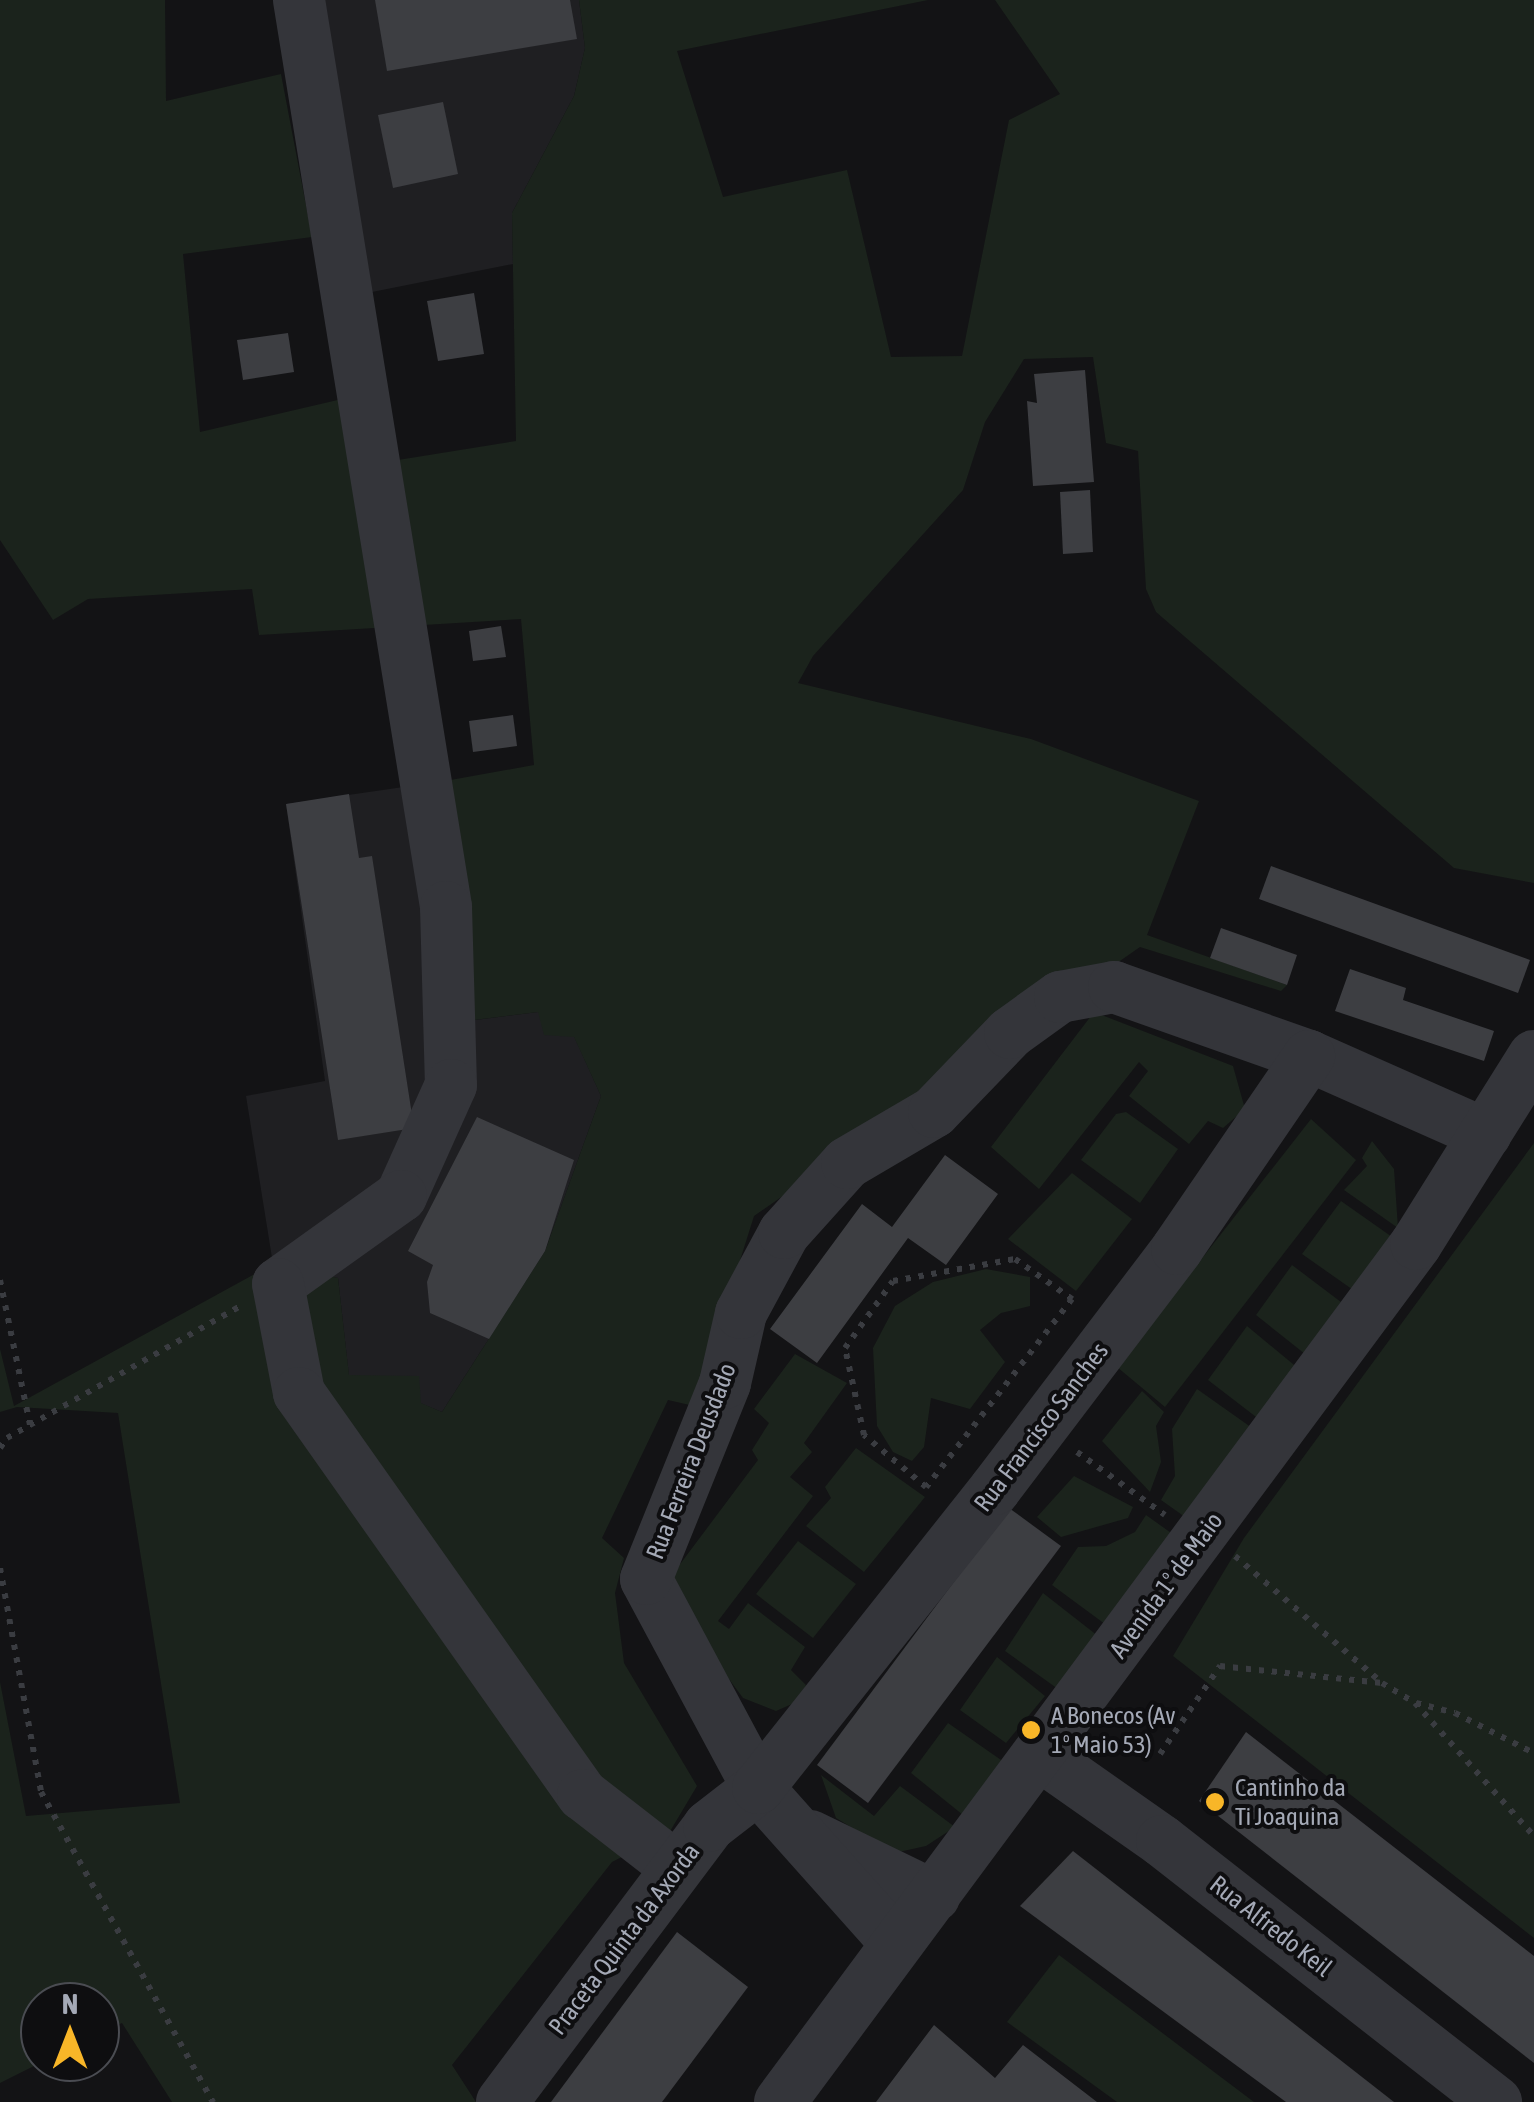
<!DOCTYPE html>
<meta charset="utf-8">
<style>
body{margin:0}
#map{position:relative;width:1534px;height:2102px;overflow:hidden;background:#131315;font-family:"Asap Condensed",sans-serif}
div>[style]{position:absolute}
.built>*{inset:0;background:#1f1f22}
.green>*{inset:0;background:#1b231c}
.building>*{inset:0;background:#3d3e42}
.path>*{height:6px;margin-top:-3px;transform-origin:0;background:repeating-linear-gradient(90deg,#3a3c41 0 5px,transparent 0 13px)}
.minor>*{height:52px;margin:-26px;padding:0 26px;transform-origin:26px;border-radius:26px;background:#34353a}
.dots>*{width:28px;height:28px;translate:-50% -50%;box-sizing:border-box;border:5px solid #0e0e10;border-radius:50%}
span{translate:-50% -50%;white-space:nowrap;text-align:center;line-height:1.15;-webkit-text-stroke:8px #0e0e10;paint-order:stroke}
.street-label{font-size:25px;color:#a4a9b6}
.poi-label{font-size:25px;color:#a4a9b6}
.left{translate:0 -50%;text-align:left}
.north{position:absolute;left:20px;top:1982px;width:100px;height:100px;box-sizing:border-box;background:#0e0e10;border:2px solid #4a4c52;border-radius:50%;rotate:0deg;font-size:28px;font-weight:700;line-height:40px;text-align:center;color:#a4a9b6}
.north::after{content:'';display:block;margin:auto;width:35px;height:45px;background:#f8b628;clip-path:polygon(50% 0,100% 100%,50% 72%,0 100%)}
</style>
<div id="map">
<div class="built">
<i style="clip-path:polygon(321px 0,579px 0,585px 48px,574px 96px,512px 213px,513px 264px,367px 293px)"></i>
<i style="clip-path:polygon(445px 781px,475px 1020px,538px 1012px,574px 1036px,601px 1096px,545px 1251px,442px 1412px,420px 1403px,418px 1376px,349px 1376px,338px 1278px,273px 1264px,246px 1096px,325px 1081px,286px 804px)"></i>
</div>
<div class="green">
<i style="clip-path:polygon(0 0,165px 0,166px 101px,281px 74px,312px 237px,183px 254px,200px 432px,342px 399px,398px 460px,516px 441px,512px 213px,574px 96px,585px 48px,579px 0,928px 0,677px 51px,723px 197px,847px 170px,891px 357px,962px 356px,1009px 120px,1060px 94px,995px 0,1534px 0,1534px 883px,1454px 868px,1156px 612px,1146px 589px,1138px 451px,1106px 443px,1093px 357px,1024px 359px,985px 422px,963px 490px,813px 656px,798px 683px,1031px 739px,1199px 801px,1147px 935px,1287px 985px,1281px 991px,1140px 947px,754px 1216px,694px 1406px,668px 1400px,602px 1538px,624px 1558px,615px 1593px,624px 1663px,697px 1786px,669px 1833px,612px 1862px,452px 2065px,476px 2102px,172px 2102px,122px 2023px,100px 2033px,100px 2002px,40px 2002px,42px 2062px,0 2083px,0 1682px,26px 1816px,180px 1803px,118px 1413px,17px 1407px,0 1412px,0 1349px,14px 1406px,273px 1264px,338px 1278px,349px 1375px,419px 1376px,421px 1403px,442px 1412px,545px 1251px,601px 1096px,574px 1037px,544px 1035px,538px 1012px,474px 1020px,445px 781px,534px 765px,521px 619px,259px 635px,252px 589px,88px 599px,53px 620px,0 540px)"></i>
<i style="clip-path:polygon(1094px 1012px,1233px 1066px,1245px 1109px,1223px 1128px,1208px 1121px,1189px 1144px,1129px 1096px,1148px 1071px,1139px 1062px,1039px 1189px,991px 1147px)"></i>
<i style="clip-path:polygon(1126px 1112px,1178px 1149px,1140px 1203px,1081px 1160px,1116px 1114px)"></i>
<i style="clip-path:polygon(1311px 1119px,1356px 1160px,1165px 1407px,1117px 1367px)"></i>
<i style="clip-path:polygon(1372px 1141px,1394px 1169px,1398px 1228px,1344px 1190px,1367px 1166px,1362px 1158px)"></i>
<i style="clip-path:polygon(1534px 1143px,1534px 1938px,1173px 1656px,1244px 1538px)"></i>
<i style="clip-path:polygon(1072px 1173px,1132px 1219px,1076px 1291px,1008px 1239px)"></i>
<i style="clip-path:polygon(1341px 1201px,1395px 1239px,1356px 1292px,1302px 1254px)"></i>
<i style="clip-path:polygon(1292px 1265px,1341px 1302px,1305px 1354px,1256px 1315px)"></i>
<i style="clip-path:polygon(986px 1269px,1030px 1277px,1030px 1306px,1001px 1313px,980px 1330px,1005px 1362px,970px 1409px,931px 1398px,924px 1447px,912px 1461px,893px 1452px,877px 1426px,873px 1348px,895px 1306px,933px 1282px)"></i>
<i style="clip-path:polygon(1247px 1326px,1299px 1369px,1260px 1420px,1208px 1380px)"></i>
<i style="clip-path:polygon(795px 1354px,847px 1383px,804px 1443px,812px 1452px,790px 1477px,813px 1496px,718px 1621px,729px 1629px,748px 1603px,805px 1647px,791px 1670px,806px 1685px,799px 1701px,776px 1711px,743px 1698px,671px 1601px,666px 1583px,758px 1460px,752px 1450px,769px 1423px,754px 1409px)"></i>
<i style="clip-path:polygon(1197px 1389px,1255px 1430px,1185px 1517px,1161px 1500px,1175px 1476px,1172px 1429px)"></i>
<i style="clip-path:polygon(1142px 1391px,1164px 1412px,1156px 1426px,1161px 1462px,1150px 1492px,1102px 1441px)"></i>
<i style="clip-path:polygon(856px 1448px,925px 1497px,864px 1572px,806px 1526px,831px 1498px,825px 1487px)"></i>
<i style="clip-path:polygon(1074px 1476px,1133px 1507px,1128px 1518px,1061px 1537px,1037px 1517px)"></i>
<i style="clip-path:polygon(1146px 1515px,1174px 1535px,1109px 1627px,1052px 1585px,1078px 1547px,1106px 1546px,1135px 1532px)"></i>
<i style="clip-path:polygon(798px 1541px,856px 1584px,813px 1638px,756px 1594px)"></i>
<i style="clip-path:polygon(1043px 1593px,1098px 1636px,1058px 1689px,1005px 1651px)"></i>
<i style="clip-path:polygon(997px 1657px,1045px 1696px,1006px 1743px,960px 1710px)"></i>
<i style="clip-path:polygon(948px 1723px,1004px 1762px,963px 1815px,911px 1773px)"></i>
<i style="clip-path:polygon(821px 1775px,874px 1816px,900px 1786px,955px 1827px,926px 1846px,894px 1853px,836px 1818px)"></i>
<i style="clip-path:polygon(1059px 1955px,1254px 2102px,1117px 2102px,1007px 2022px)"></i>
</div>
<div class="building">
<i style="clip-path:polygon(375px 0,570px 0,577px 39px,387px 71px)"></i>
<i style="clip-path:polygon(443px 102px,458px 174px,393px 188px,378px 115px)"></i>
<i style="clip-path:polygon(474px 293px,484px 354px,438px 361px,427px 301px)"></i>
<i style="clip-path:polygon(288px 333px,294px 372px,243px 380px,237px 340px)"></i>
<i style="clip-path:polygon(1085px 370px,1094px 482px,1033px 486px,1027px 401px,1037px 403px,1034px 374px)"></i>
<i style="clip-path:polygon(1090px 490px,1093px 552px,1063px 554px,1060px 492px)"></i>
<i style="clip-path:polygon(501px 626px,506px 657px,473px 661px,469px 631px)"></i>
<i style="clip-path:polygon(513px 715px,517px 746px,473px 752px,469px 721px)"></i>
<i style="clip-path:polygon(349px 794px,359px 858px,372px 856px,414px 1128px,338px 1140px,286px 804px)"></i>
<i style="clip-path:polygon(1271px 866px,1530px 960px,1518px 993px,1259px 899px)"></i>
<i style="clip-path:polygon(1221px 928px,1297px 955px,1287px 985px,1210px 958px)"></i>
<i style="clip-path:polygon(1350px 969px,1406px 988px,1403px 1000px,1494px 1031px,1484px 1061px,1335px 1011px)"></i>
<i style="clip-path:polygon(477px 1117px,574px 1160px,545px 1251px,489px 1339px,430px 1313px,427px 1282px,433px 1265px,408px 1251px)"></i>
<i style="clip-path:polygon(945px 1155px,998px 1194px,946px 1265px,908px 1238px,817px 1363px,770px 1329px,862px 1204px,892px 1227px)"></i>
<i style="clip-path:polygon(1009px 1508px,1061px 1546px,868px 1803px,817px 1765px)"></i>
<i style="clip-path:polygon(1246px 1732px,1534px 1956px,1534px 2063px,1199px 1801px)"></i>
<i style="clip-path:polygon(1073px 1851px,1394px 2102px,1286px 2102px,1020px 1906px)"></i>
<i style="clip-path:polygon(677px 1932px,748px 1987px,662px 2102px,551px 2102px)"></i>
<i style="clip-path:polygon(934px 2025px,995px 2078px,1023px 2045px,1097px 2102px,876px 2102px)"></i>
</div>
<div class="path">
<i style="left:1015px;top:1259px;width:70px;rotate:35.1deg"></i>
<i style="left:1072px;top:1299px;width:238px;rotate:127.8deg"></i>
<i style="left:926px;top:1487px;width:81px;rotate:-140deg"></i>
<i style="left:864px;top:1435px;width:89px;rotate:-102.3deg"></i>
<i style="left:845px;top:1348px;width:82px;rotate:-54.4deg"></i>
<i style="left:893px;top:1281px;width:124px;rotate:-10.2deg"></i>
<i style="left:0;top:1280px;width:148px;rotate:78.3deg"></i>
<i style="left:0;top:1448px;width:12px;rotate:-55deg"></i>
<i style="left:7px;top:1438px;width:266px;rotate:-29.5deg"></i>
<i style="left:1077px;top:1452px;width:108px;rotate:35.6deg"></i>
<i style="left:1235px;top:1556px;width:193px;rotate:40.8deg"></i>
<i style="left:0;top:1568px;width:228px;rotate:79.6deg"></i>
<i style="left:41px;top:1792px;width:355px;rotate:61deg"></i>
<i style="left:1416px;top:1703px;width:40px;rotate:14.4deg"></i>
<i style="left:1455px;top:1713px;width:89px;rotate:26.9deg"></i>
<i style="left:1160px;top:1754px;width:107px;rotate:-55.7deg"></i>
<i style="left:1220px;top:1666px;width:163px;rotate:6deg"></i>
<i style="left:1382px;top:1683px;width:39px;rotate:31deg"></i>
<i style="left:1415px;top:1703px;width:178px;rotate:48.2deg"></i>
</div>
<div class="minor">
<i style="left:299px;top:0;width:919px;rotate:80.79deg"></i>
<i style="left:446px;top:907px;width:178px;rotate:88.4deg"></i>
<i style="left:451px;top:1085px;width:122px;rotate:114.2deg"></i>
<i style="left:401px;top:1196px;width:151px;rotate:144.4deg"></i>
<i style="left:278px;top:1284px;width:111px;rotate:79.1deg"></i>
<i style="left:299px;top:1393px;width:492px;rotate:54.8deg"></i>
<i style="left:583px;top:1795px;width:119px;rotate:37.8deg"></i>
<i style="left:1041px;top:1756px;width:148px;rotate:35.1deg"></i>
<i style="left:1162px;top:1841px;width:424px;rotate:38deg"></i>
<i style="left:810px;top:1836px;width:138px;rotate:25.8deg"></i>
<i style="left:896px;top:1943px;width:208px;rotate:-131.7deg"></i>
<i style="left:758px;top:1788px;width:237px;rotate:-118.2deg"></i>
<i style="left:646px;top:1579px;width:211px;rotate:-68deg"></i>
<i style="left:725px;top:1383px;width:72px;rotate:-77.1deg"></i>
<i style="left:741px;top:1313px;width:91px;rotate:-61.7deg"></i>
<i style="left:784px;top:1233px;width:94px;rotate:-48deg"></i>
<i style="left:847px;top:1163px;width:101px;rotate:-30.4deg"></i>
<i style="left:934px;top:1112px;width:110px;rotate:-46.1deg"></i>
<i style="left:1010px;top:1033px;width:62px;rotate:-35.8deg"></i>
<i style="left:1060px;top:997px;width:55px;rotate:-10.5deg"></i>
<i style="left:1114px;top:987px;width:207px;rotate:19.5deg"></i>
<i style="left:1309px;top:1056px;width:193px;rotate:23.9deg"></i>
<i style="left:502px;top:2102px;width:345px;rotate:-53.1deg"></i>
<i style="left:709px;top:1826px;width:62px;rotate:-37.8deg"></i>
<i style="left:758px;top:1788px;width:382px;rotate:-51.6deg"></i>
<i style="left:995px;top:1489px;width:301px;rotate:-52.8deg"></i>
<i style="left:1177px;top:1249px;width:234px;rotate:-55.6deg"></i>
<i style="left:780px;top:2102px;width:1068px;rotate:-53.45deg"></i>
<i style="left:1416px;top:1244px;width:222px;rotate:-57.9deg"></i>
</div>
<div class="dots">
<i style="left:1031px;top:1730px;background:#f8b628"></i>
<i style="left:1215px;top:1802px;background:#f8b628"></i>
</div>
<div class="street-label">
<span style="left:1041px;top:1427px;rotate:-53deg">Rua Francisco Sanches</span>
<span style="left:691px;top:1461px;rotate:-69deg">Rua Ferreira Deusdado</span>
<span style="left:1166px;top:1585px;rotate:-54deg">Avenida 1º de Maio</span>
<span style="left:1271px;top:1926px;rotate:38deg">Rua Alfredo Keil</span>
<span style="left:624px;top:1939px;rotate:-53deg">Praceta Quinta da Axorda</span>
</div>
<div class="poi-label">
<span class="left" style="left:1051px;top:1730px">A Bonecos (Av<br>1º Maio 53)</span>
<span class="left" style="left:1235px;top:1802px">Cantinho da<br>Ti Joaquina</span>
</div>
<div class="north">N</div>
</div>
